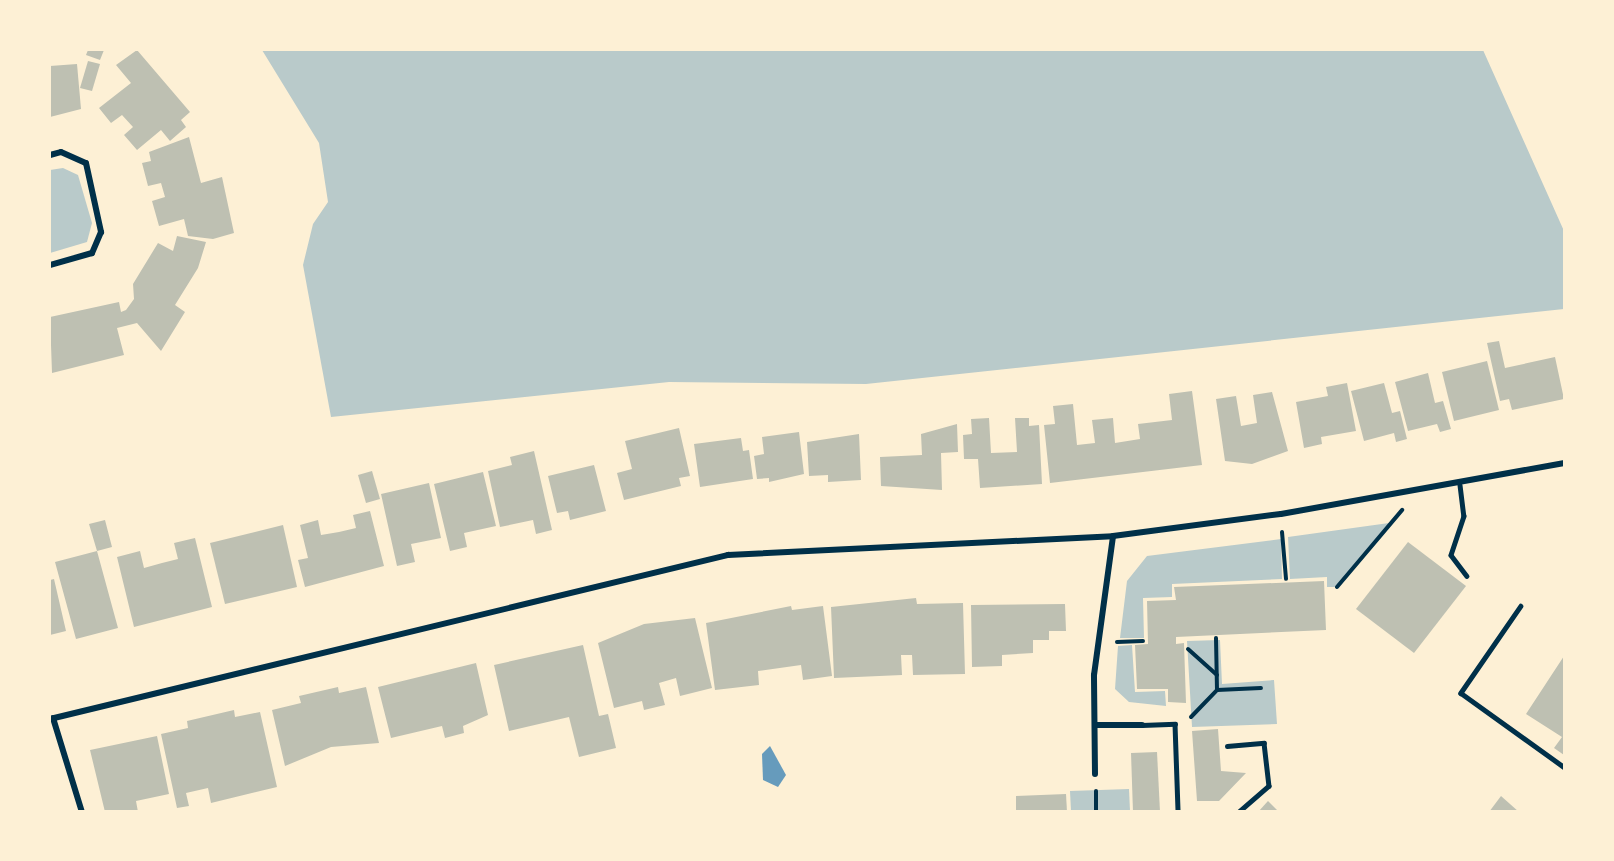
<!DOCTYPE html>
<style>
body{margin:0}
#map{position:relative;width:1614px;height:861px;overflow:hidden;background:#fdf0d5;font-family:Raleway,sans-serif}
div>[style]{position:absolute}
.green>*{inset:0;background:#b9caca}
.water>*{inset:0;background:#669bbc}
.building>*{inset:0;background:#bec0b2}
.path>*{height:4px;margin:-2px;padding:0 2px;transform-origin:2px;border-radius:2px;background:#003049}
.service>*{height:4.5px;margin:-2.25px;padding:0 2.25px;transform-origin:2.25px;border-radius:2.25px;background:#003049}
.minor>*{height:6px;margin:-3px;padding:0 3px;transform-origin:3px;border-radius:3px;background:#003049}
span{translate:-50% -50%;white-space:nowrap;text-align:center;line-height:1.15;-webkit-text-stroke:5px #fdf0d5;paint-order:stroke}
.frame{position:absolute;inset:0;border:51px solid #fdf0d5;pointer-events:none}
</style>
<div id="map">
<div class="green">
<i style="clip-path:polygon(262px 50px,1483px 50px,1564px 231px,1564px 309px,866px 384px,669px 382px,331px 417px,303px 265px,313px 224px,328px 202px,319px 143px)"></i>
<i style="clip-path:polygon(63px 168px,78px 175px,92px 223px,87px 242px,50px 253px,50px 170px)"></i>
<i style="clip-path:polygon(1389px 523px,1335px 587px,1327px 587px,1327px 577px,1290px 579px,1288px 537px)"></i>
<i style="clip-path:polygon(1281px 539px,1282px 579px,1172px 584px,1172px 597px,1143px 598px,1144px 638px,1120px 638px,1127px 581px,1147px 556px)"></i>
<i style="clip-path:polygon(1220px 640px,1222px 684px,1274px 680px,1277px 724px,1192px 727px,1187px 641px)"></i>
<i style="clip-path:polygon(1132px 645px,1135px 692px,1165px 691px,1166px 706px,1129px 702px,1115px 689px,1118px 646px)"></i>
<i style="clip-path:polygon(1129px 789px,1130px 811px,1071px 811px,1070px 791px)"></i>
</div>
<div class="water">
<i style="clip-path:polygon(770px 746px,786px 775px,778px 787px,763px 780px,762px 754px)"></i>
</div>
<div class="building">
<i style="clip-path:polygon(88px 50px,104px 50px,100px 60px,86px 55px)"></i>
<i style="clip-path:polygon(137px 50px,190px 112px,181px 120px,186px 127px,170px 141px,161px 130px,137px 150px,124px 135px,133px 127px,122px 115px,111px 123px,99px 108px,131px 83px,116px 65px)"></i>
<i style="clip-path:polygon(88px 61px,100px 64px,92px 91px,80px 88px)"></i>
<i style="clip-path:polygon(77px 64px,81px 109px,50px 117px,50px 66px)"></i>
<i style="clip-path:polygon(189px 137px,201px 183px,222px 177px,234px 233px,213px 239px,188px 236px,184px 219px,159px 226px,152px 201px,165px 197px,161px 183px,148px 186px,142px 163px,151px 161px,149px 152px)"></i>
<i style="clip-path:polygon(177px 236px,206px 242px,198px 268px,175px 305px,185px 312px,161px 351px,137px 323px,117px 328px,124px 355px,52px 373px,50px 317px,119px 302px,121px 312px,126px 310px,134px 299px,133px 284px,158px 243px,173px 251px)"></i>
<i style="clip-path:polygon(1499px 341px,1505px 368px,1555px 357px,1564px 399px,1512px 410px,1509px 399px,1500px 401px,1487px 343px)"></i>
<i style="clip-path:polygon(1487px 361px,1499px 410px,1454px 421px,1442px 372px)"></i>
<i style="clip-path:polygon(1428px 373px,1435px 403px,1443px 401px,1451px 429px,1440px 432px,1437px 424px,1408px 431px,1395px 382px)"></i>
<i style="clip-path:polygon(1347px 383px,1356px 431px,1321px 437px,1322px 444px,1304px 448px,1296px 402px,1328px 396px,1326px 387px)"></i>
<i style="clip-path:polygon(1384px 383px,1392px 413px,1400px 411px,1407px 439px,1396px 442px,1394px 433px,1364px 441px,1351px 391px)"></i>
<i style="clip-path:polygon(1192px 391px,1202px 465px,1050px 483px,1044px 425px,1055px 424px,1053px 406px,1073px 404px,1077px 445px,1095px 443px,1092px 420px,1113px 418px,1115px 443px,1140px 439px,1138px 424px,1172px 420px,1169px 394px)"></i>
<i style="clip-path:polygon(1272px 392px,1288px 451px,1252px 464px,1225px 461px,1216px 399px,1236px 396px,1241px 426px,1257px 423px,1253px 395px)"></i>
<i style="clip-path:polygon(989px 418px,991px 453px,1017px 452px,1015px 418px,1029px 418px,1029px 426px,1039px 425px,1042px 484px,980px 488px,978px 459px,964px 459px,963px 435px,972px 434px,971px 419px)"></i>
<i style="clip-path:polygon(957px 424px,958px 452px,941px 453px,942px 490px,881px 486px,880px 457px,922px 455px,921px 434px)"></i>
<i style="clip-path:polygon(679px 428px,690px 476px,679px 478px,681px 486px,624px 500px,617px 473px,632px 469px,625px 441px)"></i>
<i style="clip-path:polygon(799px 432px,804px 474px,769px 482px,769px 478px,757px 479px,754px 456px,764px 454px,762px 437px)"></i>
<i style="clip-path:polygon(859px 434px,861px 480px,828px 482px,828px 475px,809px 476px,807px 442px)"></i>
<i style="clip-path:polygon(741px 438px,743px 451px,749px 450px,753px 479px,700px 487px,694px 444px)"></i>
<i style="clip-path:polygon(534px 451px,552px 530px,536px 534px,533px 520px,500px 527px,488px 471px,512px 465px,510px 457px)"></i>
<i style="clip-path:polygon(594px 465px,606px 511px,570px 520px,568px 511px,557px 513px,548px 476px)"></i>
<i style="clip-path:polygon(372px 471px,380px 499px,366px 503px,358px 475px)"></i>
<i style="clip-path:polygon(483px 472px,496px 526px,464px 533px,467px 547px,450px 551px,434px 484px)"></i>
<i style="clip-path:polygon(429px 483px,441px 538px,411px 544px,415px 562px,397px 566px,381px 494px)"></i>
<i style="clip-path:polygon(370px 511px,384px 566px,305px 587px,298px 560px,308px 558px,300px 525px,318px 520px,321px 535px,339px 532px,356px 528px,353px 515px)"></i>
<i style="clip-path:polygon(105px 520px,112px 547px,97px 551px,118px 628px,76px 639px,55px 562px,97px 551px,89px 524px)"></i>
<i style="clip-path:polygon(283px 525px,297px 587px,225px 604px,210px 543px)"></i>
<i style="clip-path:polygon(195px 538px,212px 607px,134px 627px,117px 557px,140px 551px,144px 568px,162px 563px,178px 559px,174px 543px)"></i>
<i style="clip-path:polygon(1408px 542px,1466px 586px,1414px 653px,1356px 609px)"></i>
<i style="clip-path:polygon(54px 579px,66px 631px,50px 635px,50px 580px)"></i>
<i style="clip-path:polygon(1324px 581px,1326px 630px,1176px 637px,1176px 644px,1184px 643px,1186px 703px,1168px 702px,1168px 689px,1137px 689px,1135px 645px,1148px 644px,1147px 601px,1176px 600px,1174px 587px)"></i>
<i style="clip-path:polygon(916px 598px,917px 604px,963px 603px,965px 674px,913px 675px,912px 655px,901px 655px,902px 675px,834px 678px,831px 607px)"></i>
<i style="clip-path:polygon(1065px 604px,1066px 631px,1049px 631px,1049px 640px,1033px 640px,1033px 653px,1002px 655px,1002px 666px,972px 667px,971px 605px)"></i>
<i style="clip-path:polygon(791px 606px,792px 610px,823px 606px,832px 676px,803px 680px,801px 665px,758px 671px,759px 685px,715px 690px,706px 623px)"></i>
<i style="clip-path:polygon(695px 618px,712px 688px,680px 696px,676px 678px,659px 683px,665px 705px,644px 710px,642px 701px,614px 708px,598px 643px,644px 624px)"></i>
<i style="clip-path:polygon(583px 645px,599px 716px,608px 714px,616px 748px,579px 757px,569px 717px,509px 731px,494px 665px)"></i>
<i style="clip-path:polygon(1564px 656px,1564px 755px,1554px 748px,1562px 737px,1526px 714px)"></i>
<i style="clip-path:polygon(476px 663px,488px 715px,463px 726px,464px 733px,445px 738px,442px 726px,391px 738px,378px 687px)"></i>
<i style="clip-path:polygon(338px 687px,339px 693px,366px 687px,379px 743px,331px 747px,285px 766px,272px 710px,301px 703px,299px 696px)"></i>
<i style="clip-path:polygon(234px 710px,235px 717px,260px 712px,277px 787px,211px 803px,208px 788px,186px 793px,189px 806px,177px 808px,161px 734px,188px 728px,187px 721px)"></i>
<i style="clip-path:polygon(1218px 729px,1221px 771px,1246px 773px,1219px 801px,1197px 801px,1192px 731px)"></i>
<i style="clip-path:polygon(157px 736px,169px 794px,136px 801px,138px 812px,105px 812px,90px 750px)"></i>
<i style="clip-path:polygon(1157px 752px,1160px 812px,1133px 812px,1131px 753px)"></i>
<i style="clip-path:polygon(1066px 794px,1067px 812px,1016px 812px,1016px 796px)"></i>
<i style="clip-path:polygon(1501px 796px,1519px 812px,1489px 812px)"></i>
<i style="clip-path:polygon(1268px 801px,1279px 812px,1258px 812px)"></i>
</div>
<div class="path">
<i style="left:1282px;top:532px;width:47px;rotate:85.1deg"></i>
<i style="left:1337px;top:587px;width:101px;rotate:-49.8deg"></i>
<i style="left:1117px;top:642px;width:26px;rotate:-2deg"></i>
<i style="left:1188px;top:649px;width:39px;rotate:42deg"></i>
<i style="left:1217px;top:690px;width:44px;rotate:-2.6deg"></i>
<i style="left:1191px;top:717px;width:37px;rotate:-46deg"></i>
<i style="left:1217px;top:690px;width:52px;rotate:-91.1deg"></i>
<i style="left:1096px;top:791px;width:21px;rotate:90deg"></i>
</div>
<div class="service">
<i style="left:1460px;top:485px;width:31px;rotate:83deg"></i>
<i style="left:1464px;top:516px;width:41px;rotate:108.4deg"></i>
<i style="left:1451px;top:555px;width:26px;rotate:53deg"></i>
<i style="left:1521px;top:606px;width:106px;rotate:124.6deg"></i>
<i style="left:1461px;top:693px;width:127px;rotate:35.7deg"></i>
<i style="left:1142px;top:725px;width:33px;rotate:-2deg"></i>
<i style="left:1175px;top:724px;width:88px;rotate:88deg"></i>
<i style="left:1227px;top:746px;width:37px;rotate:-5deg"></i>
<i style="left:1264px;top:743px;width:43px;rotate:83.4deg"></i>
<i style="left:1269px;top:786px;width:40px;rotate:139deg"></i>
</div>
<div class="minor">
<i style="left:50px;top:155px;width:11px;rotate:-15deg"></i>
<i style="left:61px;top:152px;width:27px;rotate:24deg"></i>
<i style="left:86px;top:163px;width:71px;rotate:77.7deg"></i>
<i style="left:101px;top:232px;width:23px;rotate:113deg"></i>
<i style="left:92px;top:253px;width:44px;rotate:164.1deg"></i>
<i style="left:53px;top:718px;width:98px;rotate:72.9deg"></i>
<i style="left:50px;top:719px;width:698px;rotate:-13.6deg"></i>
<i style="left:728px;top:555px;width:385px;rotate:-2.8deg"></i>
<i style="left:1113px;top:536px;width:169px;rotate:-7.5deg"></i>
<i style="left:1281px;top:514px;width:288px;rotate:-10.2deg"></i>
<i style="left:1095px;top:725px;width:47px"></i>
<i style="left:1095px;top:774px;width:99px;rotate:-90.6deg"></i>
<i style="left:1094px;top:675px;width:140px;rotate:-82.2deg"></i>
</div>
<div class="frame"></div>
</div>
